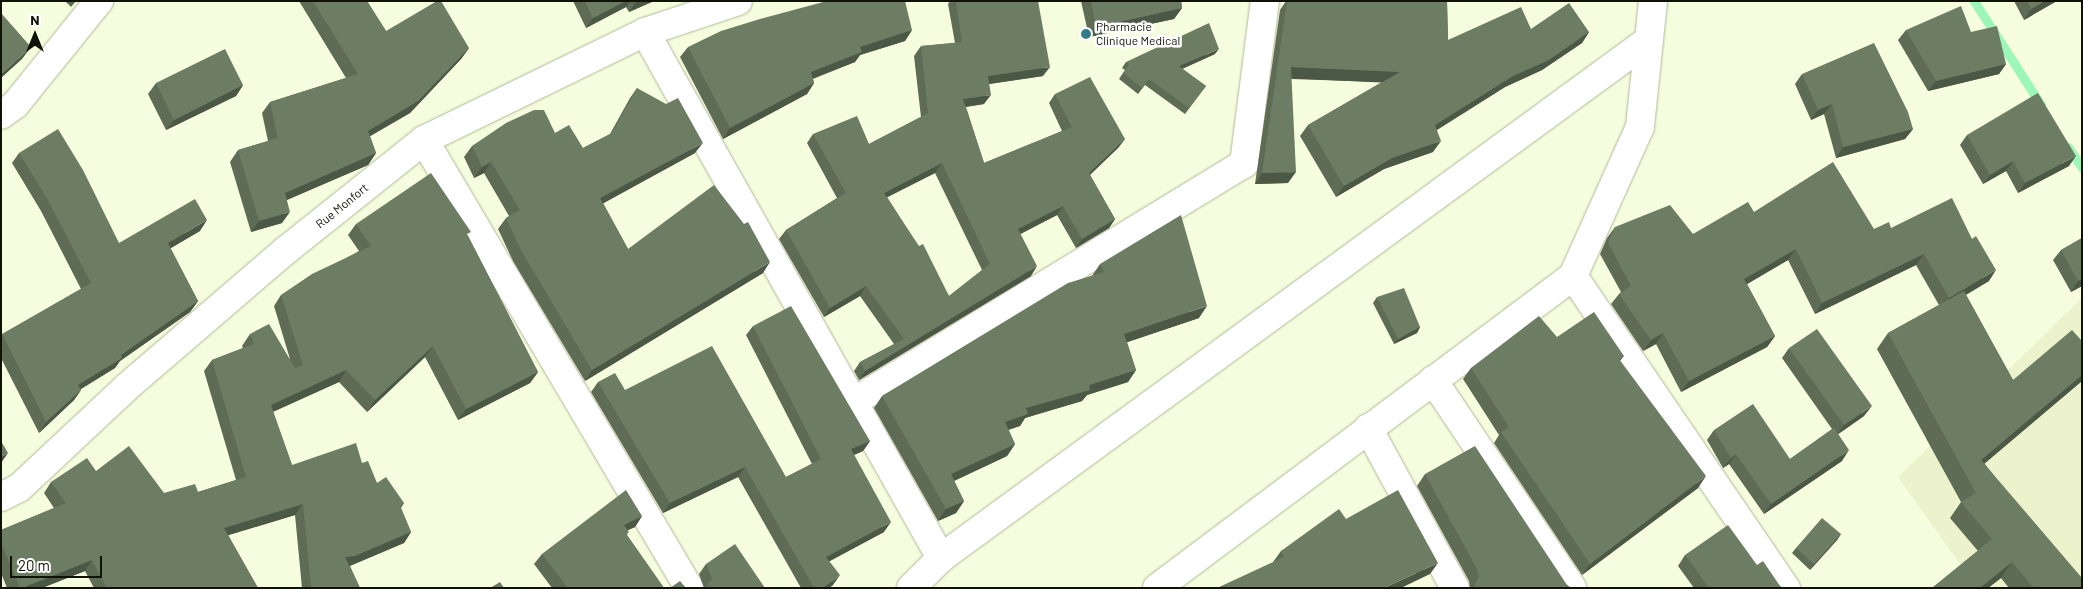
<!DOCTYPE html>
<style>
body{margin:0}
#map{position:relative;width:2083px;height:589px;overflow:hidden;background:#f6fdde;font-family:Barlow,sans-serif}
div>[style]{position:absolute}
.built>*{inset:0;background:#ebf2cc}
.stream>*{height:9px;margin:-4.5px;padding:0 4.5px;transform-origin:4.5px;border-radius:4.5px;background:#9cf6b7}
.roads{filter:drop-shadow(0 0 1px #b2b79a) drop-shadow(0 0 1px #b2b79a)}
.minor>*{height:28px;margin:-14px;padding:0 14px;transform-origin:14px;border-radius:14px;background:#fff}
.wall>*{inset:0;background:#5e6c56}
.shaded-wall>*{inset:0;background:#4c5846}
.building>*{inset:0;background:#6d7d64}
.dots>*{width:14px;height:14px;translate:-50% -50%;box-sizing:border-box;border:2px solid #fff;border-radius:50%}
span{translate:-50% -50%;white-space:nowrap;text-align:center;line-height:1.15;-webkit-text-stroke:5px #fff;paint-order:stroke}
.poi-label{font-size:12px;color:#101107}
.left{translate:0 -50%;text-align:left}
.street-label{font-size:12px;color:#101107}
.frame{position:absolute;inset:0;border:2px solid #101107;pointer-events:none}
.north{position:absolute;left:10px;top:10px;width:50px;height:50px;-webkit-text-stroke:4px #fff;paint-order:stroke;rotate:0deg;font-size:14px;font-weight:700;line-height:20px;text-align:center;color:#101107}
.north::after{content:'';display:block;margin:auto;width:18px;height:22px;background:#101107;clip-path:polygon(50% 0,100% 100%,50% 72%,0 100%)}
.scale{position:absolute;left:10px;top:556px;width:92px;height:22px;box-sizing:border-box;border:2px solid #101107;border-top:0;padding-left:6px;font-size:15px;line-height:18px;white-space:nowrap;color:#101107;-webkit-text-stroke:4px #fff;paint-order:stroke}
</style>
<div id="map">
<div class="built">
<i style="clip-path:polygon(2082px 298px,2082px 588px,1977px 588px,1898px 477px)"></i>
</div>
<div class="stream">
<i style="left:1974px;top:1px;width:124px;rotate:57.2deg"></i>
<i style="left:2068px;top:147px;width:25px;rotate:56deg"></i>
</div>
<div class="roads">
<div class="minor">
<i style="left:645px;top:32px;width:604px;rotate:60.63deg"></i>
<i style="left:1px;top:115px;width:17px;rotate:-36deg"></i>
<i style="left:15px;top:105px;width:134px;rotate:-51.1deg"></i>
<i style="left:424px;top:140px;width:521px;rotate:59.39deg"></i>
<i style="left:1573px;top:276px;width:378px;rotate:55.7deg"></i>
<i style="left:1433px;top:380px;width:250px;rotate:56.2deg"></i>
<i style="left:855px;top:401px;width:456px;rotate:-31.4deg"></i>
<i style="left:1244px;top:164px;width:164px;rotate:-82.7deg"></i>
<i style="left:1368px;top:428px;width:182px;rotate:61.5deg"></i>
<i style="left:1px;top:497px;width:20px;rotate:-27deg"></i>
<i style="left:19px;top:488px;width:149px;rotate:-43.1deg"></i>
<i style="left:128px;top:386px;width:207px;rotate:-40.7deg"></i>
<i style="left:285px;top:251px;width:178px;rotate:-38.6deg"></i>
<i style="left:424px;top:140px;width:246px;rotate:-26deg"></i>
<i style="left:645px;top:32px;width:98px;rotate:-18.4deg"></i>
<i style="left:911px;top:588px;width:42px;rotate:-45deg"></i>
<i style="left:941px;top:558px;width:877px;rotate:-36.19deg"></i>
<i style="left:1157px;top:588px;width:520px;rotate:-36.87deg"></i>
<i style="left:1573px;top:276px;width:163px;rotate:-65.8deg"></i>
<i style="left:1640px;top:127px;width:127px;rotate:-84.1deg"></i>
</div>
</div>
<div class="wall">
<i style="clip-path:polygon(65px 1px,76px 1px,71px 7px)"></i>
<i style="clip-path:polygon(299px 1px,367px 1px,386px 31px,469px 48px,461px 59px,410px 113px,370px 136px,376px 153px,368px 165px,287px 200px,282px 223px,251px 232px,230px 162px,238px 150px,268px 141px,262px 113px,270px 102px,346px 78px)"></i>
<i style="clip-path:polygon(573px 1px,654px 1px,629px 12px,626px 7px,586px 28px)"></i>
<i style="clip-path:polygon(evenodd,950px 1px,1038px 1px,1043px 76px,989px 84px,984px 104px,966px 107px,984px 163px,1062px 131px,1049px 103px,1055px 94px,1125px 139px,1118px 148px,1090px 175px,1115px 219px,1109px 228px,1076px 248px,1057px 215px,1020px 234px,1031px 276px,859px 380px,854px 371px,860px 362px,894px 344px,860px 296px,824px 317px,779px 239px,786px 230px,837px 198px,807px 143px,813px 134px,869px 144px,921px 117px,914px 56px,921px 46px,955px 43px,948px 4px,950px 1px,935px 173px,982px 270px,949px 296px,887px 197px,935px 173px)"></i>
<i style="clip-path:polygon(1081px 1px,1181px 1px,1182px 8px,1174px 19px,1089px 37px)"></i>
<i style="clip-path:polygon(1286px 1px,1447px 1px,1448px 40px,1531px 29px,1589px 32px,1582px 43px,1542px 70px,1505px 87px,1437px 130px,1433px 152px,1384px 169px,1336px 197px,1300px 136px,1308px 125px,1382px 82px,1291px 79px,1288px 183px,1255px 184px,1280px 10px)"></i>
<i style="clip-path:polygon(2014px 1px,2056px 1px,2055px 2px,2024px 20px)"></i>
<i style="clip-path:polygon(912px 30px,905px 41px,860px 55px,855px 62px,813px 79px,814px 83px,807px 94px,723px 139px,680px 57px,688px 47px)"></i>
<i style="clip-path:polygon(1906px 30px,1971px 32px,2006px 64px,1999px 74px,1928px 91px,1898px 40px)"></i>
<i style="clip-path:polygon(1215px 54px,1182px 69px,1206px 86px,1185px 114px,1145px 85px,1138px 94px,1119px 79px,1125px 70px,1122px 68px,1126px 62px)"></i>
<i style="clip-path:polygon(1802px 74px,1913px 129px,1905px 139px,1836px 158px,1824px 114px,1811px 120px,1795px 84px)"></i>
<i style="clip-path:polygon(156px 83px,243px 85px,236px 96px,166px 130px,148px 94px)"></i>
<i style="clip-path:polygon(637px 88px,695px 153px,603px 203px,628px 249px,763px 273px,585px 381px,513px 261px,498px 229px,506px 218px,509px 216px,484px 173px,474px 178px,464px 157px,472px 146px,555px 133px,583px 148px,610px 134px,630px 98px)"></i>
<i style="clip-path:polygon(1967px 135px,2069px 166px,2018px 193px,2006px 171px,1983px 184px,1960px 145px)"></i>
<i style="clip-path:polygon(19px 153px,119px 243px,200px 231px,170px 248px,198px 301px,190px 312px,120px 361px,115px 368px,81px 389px,81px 390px,74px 400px,39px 433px,1px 358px,1px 335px,81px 289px,41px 211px,12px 163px)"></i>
<i style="clip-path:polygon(1754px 212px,1874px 229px,1891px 228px,1989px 281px,1966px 295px,2013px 380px,2082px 341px,2082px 381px,1984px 463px,2082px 588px,2009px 588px,2001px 578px,1988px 588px,1932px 588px,1978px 551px,1950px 518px,1961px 502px,1877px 349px,1888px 333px,1939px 305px,1916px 265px,1815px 314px,1788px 260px,1747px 284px,1775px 336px,1767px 347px,1681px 392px,1656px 344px,1643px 351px,1611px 304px,1619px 294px,1621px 292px,1600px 254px,1607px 238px,1615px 227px,1693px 234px)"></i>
<i style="clip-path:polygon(356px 224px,468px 236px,538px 372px,530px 383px,458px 420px,425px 357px,367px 412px,339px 382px,273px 412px,292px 465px,362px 463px,377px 483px,404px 503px,401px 508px,411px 532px,404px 543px,350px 566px,360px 588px,302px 588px,295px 515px,228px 535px,258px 588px,94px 588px,85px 571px,42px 588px,7px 588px,1px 573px,1px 530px,54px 508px,44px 493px,51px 482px,96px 471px,164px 493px,198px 492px,236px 480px,204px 371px,212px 360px,243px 348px,242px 346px,250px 334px,290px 359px,274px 306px,281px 295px,359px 251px,348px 235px)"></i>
<i style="clip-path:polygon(2082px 238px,2082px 286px,2071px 292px,2053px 260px,2061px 250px)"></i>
<i style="clip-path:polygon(1100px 264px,1199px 318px,1127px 342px,1136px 370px,1128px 382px,1087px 395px,1082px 401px,1025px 418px,1020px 426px,1008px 429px,1015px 444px,1007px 456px,954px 481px,964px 501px,956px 513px,938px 521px,874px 408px,882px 396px,1092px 276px)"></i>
<i style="clip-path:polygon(1377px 297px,1420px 327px,1417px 333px,1394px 344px,1373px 303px)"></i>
<i style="clip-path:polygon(753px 326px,870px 441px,863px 451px,854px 455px,884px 532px,829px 561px,833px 585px,829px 588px,801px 588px,738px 477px,663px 513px,591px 392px,598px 382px,625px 390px,786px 477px,812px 464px,746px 335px)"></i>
<i style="clip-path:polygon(1557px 337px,1624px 356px,1620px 361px,1698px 488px,1582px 575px,1494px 443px,1499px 435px,1463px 379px,1471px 368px)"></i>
<i style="clip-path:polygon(1789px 348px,1864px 416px,1838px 434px,1842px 461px,1764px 514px,1729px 464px,1723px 468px,1707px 440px,1714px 430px,1790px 459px,1832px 429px,1782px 358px)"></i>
<i style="clip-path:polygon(1425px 474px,1567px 585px,1571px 588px,1470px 588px,1469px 581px,1417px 486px)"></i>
<i style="clip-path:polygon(642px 516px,635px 527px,628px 530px,627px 535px,664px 588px,552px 588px,534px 564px,542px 554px)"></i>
<i style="clip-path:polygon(1346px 519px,1430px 574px,1273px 562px,1281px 551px)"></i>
<i style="clip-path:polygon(1841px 534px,1837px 540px,1810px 570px,1792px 553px,1796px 548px)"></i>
<i style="clip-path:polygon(1685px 555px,1757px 565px,1782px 588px,1694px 588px,1678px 566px)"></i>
<i style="clip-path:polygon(706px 564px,765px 588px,704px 588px,699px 574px)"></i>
</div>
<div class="shaded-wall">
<i style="clip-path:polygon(626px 1px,631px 1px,626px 7px,586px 28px,593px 18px)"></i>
<i style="clip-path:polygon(638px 1px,654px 1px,629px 12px,636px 2px)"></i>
<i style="clip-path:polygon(2045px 1px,2056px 1px,2055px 2px,2024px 20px,2031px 9px)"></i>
<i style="clip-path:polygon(1182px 8px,1174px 19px,1089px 37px,1096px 27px)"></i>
<i style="clip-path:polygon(912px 30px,905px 41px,860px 55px,855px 62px,803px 82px,811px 72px,860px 47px)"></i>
<i style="clip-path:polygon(1589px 32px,1582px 43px,1542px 70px,1505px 87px,1427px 136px,1435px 125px,1513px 76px)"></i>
<i style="clip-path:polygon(31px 47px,22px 59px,1px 78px,1px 74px)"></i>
<i style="clip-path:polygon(469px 48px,461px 59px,410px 113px,360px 142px,368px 131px)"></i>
<i style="clip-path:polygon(1219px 49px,1215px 54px,1175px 72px,1179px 66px)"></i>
<i style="clip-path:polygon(2006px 64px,1999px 74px,1928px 91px,1936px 81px)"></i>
<i style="clip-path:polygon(1050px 67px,1043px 76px,982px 85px,988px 76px)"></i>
<i style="clip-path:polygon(1291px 67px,1400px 72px,1392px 83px,1283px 78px)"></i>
<i style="clip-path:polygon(814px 83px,807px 94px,723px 139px,730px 128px)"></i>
<i style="clip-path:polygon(243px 85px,236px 96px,166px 130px,174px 120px)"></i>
<i style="clip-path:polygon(991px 95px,984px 104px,957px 108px,963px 99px)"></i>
<i style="clip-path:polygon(1832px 104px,1824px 114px,1811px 120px,1818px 110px)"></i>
<i style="clip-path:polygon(1913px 129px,1905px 139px,1836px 158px,1843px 147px)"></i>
<i style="clip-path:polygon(1125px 139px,1118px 148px,1082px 182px,1089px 173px)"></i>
<i style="clip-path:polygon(1441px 141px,1433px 152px,1384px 169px,1336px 197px,1344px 186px,1392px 158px)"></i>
<i style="clip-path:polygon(703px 143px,695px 153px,593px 209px,600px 198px)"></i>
<i style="clip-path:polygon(376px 153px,368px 165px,277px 204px,285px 193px)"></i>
<i style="clip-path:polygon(2076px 156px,2069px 166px,2018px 193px,2025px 183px)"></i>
<i style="clip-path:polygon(2013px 161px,2006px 171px,1983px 184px,1990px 175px)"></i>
<i style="clip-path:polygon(491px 162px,484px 173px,474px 178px,482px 167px)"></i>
<i style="clip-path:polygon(942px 163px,935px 173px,878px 202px,884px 193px)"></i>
<i style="clip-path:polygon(1296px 172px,1288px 183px,1255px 184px,1262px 173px)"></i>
<i style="clip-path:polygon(1063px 206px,1057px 215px,1011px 239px,1018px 229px)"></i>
<i style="clip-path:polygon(290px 212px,282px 223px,251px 232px,259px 221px)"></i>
<i style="clip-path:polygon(1115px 219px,1109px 228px,1076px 248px,1082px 239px)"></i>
<i style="clip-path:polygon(207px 220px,200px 231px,161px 254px,168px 243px)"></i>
<i style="clip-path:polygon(1796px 249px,1788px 260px,1737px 290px,1744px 279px)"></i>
<i style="clip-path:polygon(1924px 254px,1916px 265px,1815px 314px,1822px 303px)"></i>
<i style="clip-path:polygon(770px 262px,763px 273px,585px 381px,592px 370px)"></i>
<i style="clip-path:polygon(1037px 266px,1031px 276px,859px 380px,865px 371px)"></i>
<i style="clip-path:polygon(1996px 270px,1989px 281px,1941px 309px,1949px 298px)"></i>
<i style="clip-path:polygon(2082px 279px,2082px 286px,2071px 292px,2078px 281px)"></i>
<i style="clip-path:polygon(866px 286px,860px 296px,824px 317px,830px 308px)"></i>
<i style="clip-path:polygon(198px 301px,190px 312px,120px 361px,115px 368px,71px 395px,78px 385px)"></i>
<i style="clip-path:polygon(1207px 306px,1199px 318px,1116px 346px,1124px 334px)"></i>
<i style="clip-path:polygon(1420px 327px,1417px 333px,1394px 344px,1398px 339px)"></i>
<i style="clip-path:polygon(1663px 333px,1656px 344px,1643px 351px,1651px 340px)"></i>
<i style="clip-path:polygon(1775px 336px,1767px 347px,1681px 392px,1689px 381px)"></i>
<i style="clip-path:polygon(433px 346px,425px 357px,367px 412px,375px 400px)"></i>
<i style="clip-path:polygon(346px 370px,339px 382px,263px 416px,271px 405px)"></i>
<i style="clip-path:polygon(1136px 370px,1128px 382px,1087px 395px,1082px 401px,1025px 418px,1020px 426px,997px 434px,1005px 422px,1026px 408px,1089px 385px)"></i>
<i style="clip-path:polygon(538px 372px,530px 383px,458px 420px,466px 409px)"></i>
<i style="clip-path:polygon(2082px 375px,2082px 381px,1970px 476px,1981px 460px)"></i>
<i style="clip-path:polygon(81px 390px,74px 400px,39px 433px,46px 422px)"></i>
<i style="clip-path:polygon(1872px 406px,1864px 416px,1837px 435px,1844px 425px)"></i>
<i style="clip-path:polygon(870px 441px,863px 451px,844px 459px,851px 449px)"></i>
<i style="clip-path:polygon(1015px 444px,1007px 456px,943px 486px,951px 474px)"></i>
<i style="clip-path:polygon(1849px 450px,1842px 461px,1764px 514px,1771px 504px)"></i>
<i style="clip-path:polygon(8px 453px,1px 463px,1px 457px)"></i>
<i style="clip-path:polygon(1736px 454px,1729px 464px,1723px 468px,1731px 458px)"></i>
<i style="clip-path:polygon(745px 467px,738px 477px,663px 513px,670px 503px)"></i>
<i style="clip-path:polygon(1706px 476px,1698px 488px,1582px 575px,1590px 564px)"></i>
<i style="clip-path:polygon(964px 501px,956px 513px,938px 521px,946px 509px)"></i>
<i style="clip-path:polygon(303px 504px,295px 515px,216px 539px,224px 528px)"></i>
<i style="clip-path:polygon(642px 516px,635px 527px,617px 535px,624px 525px)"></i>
<i style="clip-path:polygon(891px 522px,884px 532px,819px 567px,826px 557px)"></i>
<i style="clip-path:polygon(411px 532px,404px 543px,347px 567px,345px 557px)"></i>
<i style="clip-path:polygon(1841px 534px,1837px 540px,1810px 570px,1814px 564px)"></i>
<i style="clip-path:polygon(92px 560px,85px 571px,42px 588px,22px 588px)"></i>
<i style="clip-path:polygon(2012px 562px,2001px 578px,1988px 588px,1980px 588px)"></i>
<i style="clip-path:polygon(1438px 563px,1430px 574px,1401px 588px,1384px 588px)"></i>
<i style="clip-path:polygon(840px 575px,833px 585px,829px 588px,823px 588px)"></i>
</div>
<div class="building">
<i style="clip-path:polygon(313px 1px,367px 1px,386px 31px,437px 1px,441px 1px,469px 48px,418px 101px,368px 131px,376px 153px,285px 193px,290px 212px,259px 221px,238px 150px,278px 138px,270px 102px,358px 74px)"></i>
<i style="clip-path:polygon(585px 1px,626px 1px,593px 18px)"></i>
<i style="clip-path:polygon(827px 1px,905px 1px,912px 30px,860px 47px,862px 52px,811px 72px,814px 83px,730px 128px,688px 47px,721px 31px,760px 19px)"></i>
<i style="clip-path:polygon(evenodd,956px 1px,1038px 1px,1050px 67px,988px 76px,991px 95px,963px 99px,984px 163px,1072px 127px,1055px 94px,1090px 77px,1125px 139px,1089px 173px,1115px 219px,1082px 239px,1063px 206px,1018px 229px,1037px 266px,865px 371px,860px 362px,904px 339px,866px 286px,830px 308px,786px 230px,846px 193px,813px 134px,857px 116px,869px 144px,928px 113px,921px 46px,962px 42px,956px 1px,942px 163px,990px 264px,949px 296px,923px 244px,919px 246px,884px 193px,942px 163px)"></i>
<i style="clip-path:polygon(1091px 1px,1181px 1px,1182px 8px,1096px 27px)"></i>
<i style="clip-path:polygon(1287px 1px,1447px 1px,1448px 40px,1521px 7px,1531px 29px,1569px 3px,1589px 32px,1549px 60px,1513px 76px,1435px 125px,1441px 141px,1392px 158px,1344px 186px,1308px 125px,1400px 72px,1291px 67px,1296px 172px,1262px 173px)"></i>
<i style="clip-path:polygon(2027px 1px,2045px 1px,2031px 9px)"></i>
<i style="clip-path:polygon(1961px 6px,1971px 32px,1997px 26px,2006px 64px,1936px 81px,1906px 30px)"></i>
<i style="clip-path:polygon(1px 13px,31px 47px,1px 74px)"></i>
<i style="clip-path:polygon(1209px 23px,1219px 49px,1179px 66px,1206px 86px,1189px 108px,1149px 79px,1142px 88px,1123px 73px,1129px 65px,1126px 62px)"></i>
<i style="clip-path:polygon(1874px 43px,1908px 112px,1913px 129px,1843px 147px,1832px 104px,1818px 110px,1802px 74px)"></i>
<i style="clip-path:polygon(225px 49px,243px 85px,174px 120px,156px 83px)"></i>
<i style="clip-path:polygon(637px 88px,666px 104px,678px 98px,703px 143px,600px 198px,628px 249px,714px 185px,744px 224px,748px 222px,770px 262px,592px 370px,521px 250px,506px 218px,520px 210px,491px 162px,482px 167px,472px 146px,506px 123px,534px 110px,544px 110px,555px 133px,569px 125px,583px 148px,612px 133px)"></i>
<i style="clip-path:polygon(2038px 93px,2076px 156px,2025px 183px,2013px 161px,1990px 175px,1967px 135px)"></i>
<i style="clip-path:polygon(58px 129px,83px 170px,119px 243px,195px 199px,207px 220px,168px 243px,198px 301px,121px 355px,122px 358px,78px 385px,81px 390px,46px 422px,2px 334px,91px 283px,48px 200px,19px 153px)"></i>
<i style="clip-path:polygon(1833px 162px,1874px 229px,1889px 222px,1891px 228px,1952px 198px,1972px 239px,1976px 236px,1996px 270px,1949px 298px,1924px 254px,1822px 303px,1796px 249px,1744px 279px,1775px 336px,1689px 381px,1663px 333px,1651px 340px,1619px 294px,1631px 286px,1608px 243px,1615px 227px,1670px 205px,1693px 234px,1748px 202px,1754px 212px)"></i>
<i style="clip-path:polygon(431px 173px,471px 232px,467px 234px,538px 372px,466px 409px,433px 346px,375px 400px,346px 370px,271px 405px,292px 465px,356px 443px,362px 463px,368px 461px,377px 483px,386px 477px,404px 503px,400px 506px,411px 532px,355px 556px,345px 557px,360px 588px,307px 588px,311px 587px,303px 504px,224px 528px,258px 588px,107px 588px,92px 560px,22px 588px,20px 588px,1px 542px,1px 530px,66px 503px,51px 482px,87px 458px,96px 471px,129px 446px,164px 493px,195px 484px,198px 492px,246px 477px,212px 360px,254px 344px,250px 334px,269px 324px,295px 368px,303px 365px,281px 295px,312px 274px,371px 246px,356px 224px)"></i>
<i style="clip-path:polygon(1181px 215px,1207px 306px,1124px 334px,1136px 370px,1089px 385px,1090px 390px,1026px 408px,1028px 414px,1005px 422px,1015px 444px,951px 474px,964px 501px,946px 509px,882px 396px,1068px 283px,1104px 272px,1100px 264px)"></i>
<i style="clip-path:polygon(2082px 238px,2082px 279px,2078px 281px,2061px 250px)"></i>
<i style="clip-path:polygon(1404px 288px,1420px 327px,1398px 339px,1377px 297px)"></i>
<i style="clip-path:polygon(1964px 291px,2013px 380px,2072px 330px,2082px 341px,2082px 375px,1981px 460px,2082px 578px,2082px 588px,2034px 588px,2012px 562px,1980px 588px,1932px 588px,1992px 539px,1961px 502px,1976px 493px,1888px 333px)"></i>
<i style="clip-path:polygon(791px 306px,870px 441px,851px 449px,891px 522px,826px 557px,840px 575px,823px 588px,814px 588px,745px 467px,670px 503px,598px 382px,615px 373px,625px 390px,712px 346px,786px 477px,821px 459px,753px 326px)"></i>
<i style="clip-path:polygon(1594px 312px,1624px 356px,1619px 359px,1706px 476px,1590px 564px,1501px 432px,1509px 427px,1471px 368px,1539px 316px,1557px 337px)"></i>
<i style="clip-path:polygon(1817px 329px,1872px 406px,1844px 425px,1789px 348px)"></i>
<i style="clip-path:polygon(1753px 404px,1790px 459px,1834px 428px,1849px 450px,1771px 504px,1736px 454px,1731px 458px,1714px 430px)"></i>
<i style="clip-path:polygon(1px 441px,8px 453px,1px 457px)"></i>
<i style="clip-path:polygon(1475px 446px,1567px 585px,1571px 588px,1475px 588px,1474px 587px,1479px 577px,1477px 569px,1425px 474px)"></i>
<i style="clip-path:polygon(626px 490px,642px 516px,624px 525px,629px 532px,626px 534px,664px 588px,566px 588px,567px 587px,542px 554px)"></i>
<i style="clip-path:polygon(1398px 490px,1438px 563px,1384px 588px,1217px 588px,1284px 557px,1281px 551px,1339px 509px,1346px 519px)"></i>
<i style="clip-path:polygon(1822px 518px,1841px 534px,1814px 564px,1796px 548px)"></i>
<i style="clip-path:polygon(1728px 525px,1757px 565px,1763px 561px,1780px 586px,1782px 588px,1709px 588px,1685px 555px)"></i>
<i style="clip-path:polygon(735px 544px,765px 588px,706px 588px,712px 578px,706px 564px)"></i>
<i style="clip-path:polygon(680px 581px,686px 588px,670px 588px)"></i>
<i style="clip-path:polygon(500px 582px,504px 588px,490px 588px)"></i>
</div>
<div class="dots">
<i style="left:1086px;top:34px;background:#357c86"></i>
</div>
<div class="poi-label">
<span class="left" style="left:1096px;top:34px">Pharmacie<br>Clinique Medical</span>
</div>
<div class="street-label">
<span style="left:342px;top:206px;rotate:-39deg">Rue Monfort</span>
</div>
<div class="frame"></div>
<div class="north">N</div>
<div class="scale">20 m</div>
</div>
